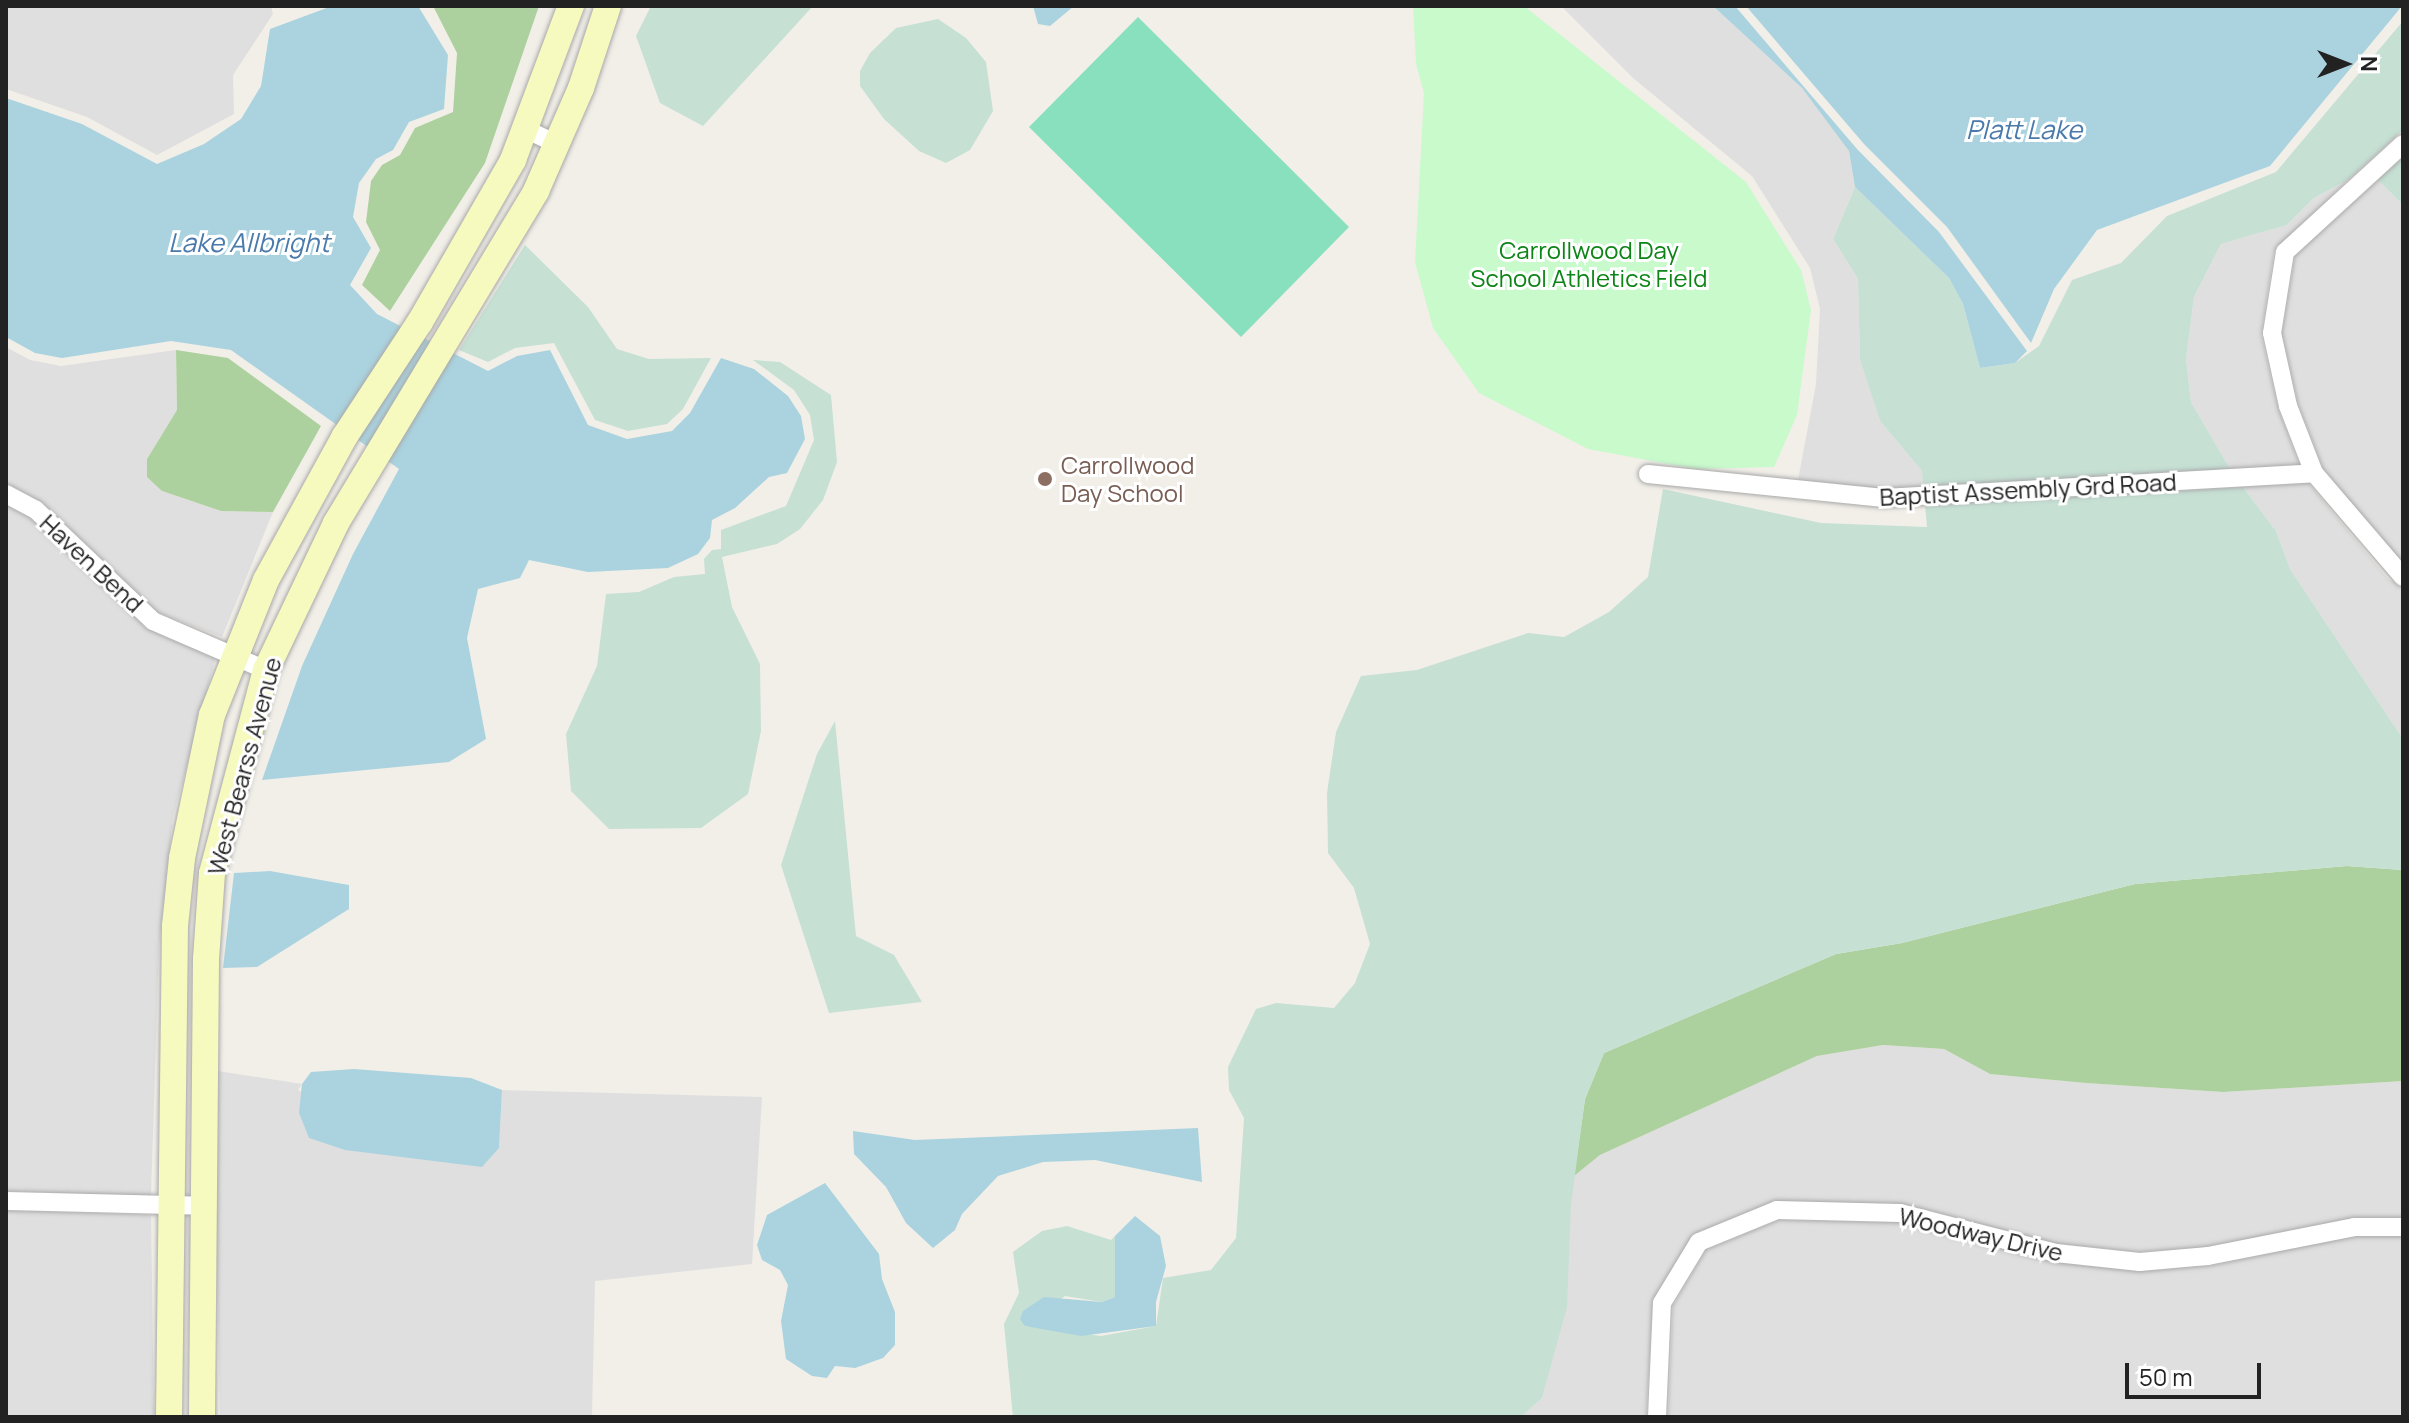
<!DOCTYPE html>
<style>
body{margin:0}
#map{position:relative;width:2409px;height:1423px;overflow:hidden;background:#f2efe9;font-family:Manrope,sans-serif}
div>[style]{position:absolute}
.residential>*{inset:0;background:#e0dfdf}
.forest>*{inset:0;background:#add19e}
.wetland>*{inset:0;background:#c6e0d4}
.park>*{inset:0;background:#c8facc}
.pitch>*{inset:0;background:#88e0be}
.water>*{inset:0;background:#aad3df}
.roads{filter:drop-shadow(0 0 2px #a9a9a9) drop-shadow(0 0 2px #a9a9a9)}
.minor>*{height:18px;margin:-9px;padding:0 9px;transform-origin:9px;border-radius:9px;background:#fff}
.secondary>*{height:26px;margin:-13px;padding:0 13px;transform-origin:13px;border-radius:13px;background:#f7fabf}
.dots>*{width:22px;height:22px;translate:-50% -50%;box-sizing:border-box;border:4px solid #fff;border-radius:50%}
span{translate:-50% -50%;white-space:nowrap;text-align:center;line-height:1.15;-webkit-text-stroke:6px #fff;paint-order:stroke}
.park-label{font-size:24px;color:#0c8416}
.education-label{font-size:24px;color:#785e54}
.left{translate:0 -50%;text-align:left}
.street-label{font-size:24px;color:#222}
.water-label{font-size:26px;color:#4a7aab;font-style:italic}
.frame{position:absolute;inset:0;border:8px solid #222;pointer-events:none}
.north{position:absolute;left:2305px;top:24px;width:80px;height:80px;-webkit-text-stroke:6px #fff;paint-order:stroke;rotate:90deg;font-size:22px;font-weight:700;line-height:32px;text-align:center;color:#222}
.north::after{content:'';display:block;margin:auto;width:28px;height:36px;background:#222;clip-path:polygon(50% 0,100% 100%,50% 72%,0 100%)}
.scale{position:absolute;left:2125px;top:1363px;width:136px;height:36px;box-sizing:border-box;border:4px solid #222;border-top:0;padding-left:10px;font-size:24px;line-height:28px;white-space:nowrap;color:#222;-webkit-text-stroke:6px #fff;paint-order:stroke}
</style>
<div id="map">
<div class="residential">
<i style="clip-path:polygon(6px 6px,271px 6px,273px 14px,233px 75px,234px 114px,157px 155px,87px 117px,6px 89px)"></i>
<i style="clip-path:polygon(1561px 6px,1713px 6px,1802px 88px,1836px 130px,1849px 151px,1855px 187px,1833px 239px,1858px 279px,1860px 360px,1880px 421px,1922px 471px,1923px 487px,1884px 489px,1798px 480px,1816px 384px,1820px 309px,1810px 268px,1752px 176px,1633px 78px)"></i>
<i style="clip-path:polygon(2349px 179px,2274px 251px,2261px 335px,2278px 408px,2299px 465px,2230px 469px,2191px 402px,2186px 359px,2194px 297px,2221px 244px,2287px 225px,2314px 198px)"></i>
<i style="clip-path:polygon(2378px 180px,2403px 205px,2403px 564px,2324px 470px,2298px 403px,2282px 333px,2295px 256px)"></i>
<i style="clip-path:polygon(6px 347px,30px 360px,61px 366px,176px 350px,177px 410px,147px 459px,162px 491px,221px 511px,273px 512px,222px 637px,159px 613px,42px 502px,6px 483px)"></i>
<i style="clip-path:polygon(2308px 483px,2388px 579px,2403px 587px,2403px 739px,2290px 569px,2276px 531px,2243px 487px)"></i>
<i style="clip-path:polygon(6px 505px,30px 518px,145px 627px,216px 656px,173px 817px,159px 947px,151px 1196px,6px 1191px)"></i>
<i style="clip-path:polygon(1883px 1045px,1944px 1049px,1990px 1074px,2086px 1083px,2223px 1092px,2403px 1081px,2403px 1218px,2354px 1218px,2206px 1247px,2140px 1252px,2058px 1244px,1903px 1204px,1773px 1202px,1694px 1234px,1653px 1299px,1646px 1417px,1521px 1417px,1542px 1398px,1547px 1378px,1574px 1176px,1600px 1155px,1817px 1056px)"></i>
<i style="clip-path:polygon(218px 1071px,302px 1084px,298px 1090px,429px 1157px,482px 1166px,499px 1148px,502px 1090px,762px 1097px,752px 1264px,595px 1281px,592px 1417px,220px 1417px,215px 1173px)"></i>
<i style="clip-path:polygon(6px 1210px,151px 1215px,154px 1417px,6px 1417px)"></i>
<i style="clip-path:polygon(1779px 1220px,1898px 1222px,2053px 1262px,2138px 1271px,2210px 1266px,2355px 1236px,2403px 1236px,2403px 1417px,1668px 1417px,1673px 1306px,1706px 1250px)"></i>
</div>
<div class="forest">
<i style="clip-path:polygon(433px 6px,539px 6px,485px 163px,390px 311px,362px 285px,380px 250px,366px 222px,371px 181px,382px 165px,400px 155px,415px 128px,453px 112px,457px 53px)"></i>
<i style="clip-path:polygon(176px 350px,228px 358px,321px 426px,273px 512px,221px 511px,162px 491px,147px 477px,147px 459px,177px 410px)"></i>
<i style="clip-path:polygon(2347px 866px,2403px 870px,2403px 1081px,2223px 1092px,2086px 1083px,1990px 1074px,1944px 1049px,1883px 1045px,1817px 1056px,1600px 1155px,1574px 1176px,1585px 1099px,1604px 1053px,1836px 954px,1902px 943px,2135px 884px)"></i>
</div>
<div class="wetland">
<i style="clip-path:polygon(651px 6px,813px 6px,703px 126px,660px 103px,636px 36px)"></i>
<i style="clip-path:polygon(938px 19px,966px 38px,986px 62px,993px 111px,970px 150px,946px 163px,919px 151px,884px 119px,860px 86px,860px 71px,870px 53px,896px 28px)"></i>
<i style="clip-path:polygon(2403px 21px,2403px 130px,2349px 179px,2314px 198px,2287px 225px,2221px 244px,2194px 297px,2186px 359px,2191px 402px,2230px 469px,1923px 487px,1922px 471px,1880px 421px,1860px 360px,1858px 279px,1833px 239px,1855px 187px,1949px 278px,1963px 304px,1980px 368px,2015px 363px,2039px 346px,2072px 280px,2121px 263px,2167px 216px,2276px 172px)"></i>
<i style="clip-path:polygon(2403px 157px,2403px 205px,2378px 180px)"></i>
<i style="clip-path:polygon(525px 245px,588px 307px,617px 349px,649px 359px,711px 358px,683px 409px,667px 424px,628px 431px,595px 420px,554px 343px,515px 348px,488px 362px,459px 350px)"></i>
<i style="clip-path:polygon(753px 360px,780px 362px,831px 395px,837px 462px,823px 500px,800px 529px,777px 544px,722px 557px,732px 607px,760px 664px,761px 731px,748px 794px,701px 828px,609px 829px,571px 791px,566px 734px,597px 666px,606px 594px,639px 592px,674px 577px,705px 574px,704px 559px,712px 550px,721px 549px,721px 530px,786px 506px,814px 440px,810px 415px,794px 390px)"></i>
<i style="clip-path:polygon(2243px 487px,2276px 531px,2290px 569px,2403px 739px,2403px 870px,2347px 866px,2135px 884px,1902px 943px,1836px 954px,1604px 1053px,1585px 1099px,1571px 1205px,1567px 1307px,1542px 1398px,1521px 1417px,1013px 1417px,1004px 1324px,1019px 1293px,1013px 1252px,1042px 1231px,1067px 1226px,1111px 1240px,1115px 1236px,1115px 1297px,1102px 1302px,1065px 1296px,1025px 1326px,1101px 1336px,1156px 1326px,1163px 1278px,1211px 1270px,1236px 1238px,1244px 1118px,1229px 1090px,1228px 1067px,1256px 1009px,1276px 1003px,1334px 1008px,1355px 983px,1370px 944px,1354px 888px,1328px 853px,1327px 793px,1336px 732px,1361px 676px,1417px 670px,1528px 633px,1564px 637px,1609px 612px,1648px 577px,1663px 489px,1821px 523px,1927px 527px,1925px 505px)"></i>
<i style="clip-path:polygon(835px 721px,856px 936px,894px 955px,922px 1002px,829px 1013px,781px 865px,817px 754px)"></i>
</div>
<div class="park">
<i style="clip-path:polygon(1413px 6px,1524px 6px,1746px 182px,1801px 270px,1811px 310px,1797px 415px,1774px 467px,1695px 469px,1588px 449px,1479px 393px,1433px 328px,1415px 262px,1424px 93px,1416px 64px)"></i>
</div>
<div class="pitch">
<i style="clip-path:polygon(1138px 17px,1349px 227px,1241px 337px,1029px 127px)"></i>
</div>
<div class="water">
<i style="clip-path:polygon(332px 6px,418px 6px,448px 55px,444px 109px,409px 122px,393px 150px,376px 159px,359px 183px,353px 217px,371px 248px,350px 285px,377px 314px,488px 371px,517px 356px,550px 350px,588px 425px,627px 439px,672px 431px,690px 413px,721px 358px,754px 369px,788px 396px,801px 416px,805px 439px,787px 473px,769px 477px,735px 508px,712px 520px,710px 538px,698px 554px,668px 568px,588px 572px,529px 560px,520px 578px,478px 589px,467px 638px,486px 739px,449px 762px,262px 780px,302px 666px,353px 554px,399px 469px,231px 350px,171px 341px,62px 358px,35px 353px,6px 337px,6px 98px,82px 124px,157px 164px,204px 144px,241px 119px,261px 86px,270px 29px)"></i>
<i style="clip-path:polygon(1033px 6px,1074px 6px,1050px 26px,1038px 24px)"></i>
<i style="clip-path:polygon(1713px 6px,1735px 6px,1857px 149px,1939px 232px,2027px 351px,2015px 363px,1980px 368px,1963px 304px,1949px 278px,1855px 187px,1849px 151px,1802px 88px)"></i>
<i style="clip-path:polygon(1746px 6px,2402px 6px,2270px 166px,2097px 230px,2054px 289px,2031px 343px,1947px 227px,1864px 144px)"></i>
<i style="clip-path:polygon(270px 871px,349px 885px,349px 909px,257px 967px,223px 968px,234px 873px)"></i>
<i style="clip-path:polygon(354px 1069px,471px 1078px,502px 1090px,499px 1148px,482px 1167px,345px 1150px,309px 1138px,299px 1113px,302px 1084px,311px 1072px)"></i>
<i style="clip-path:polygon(1198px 1128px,1202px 1182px,1095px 1160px,1043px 1162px,998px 1176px,962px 1214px,955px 1230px,933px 1248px,906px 1223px,886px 1187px,854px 1154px,853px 1131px,915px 1140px)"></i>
<i style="clip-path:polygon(825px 1183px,879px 1254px,882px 1279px,895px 1312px,895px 1345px,883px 1358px,855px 1368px,835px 1366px,827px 1378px,812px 1376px,786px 1359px,781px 1321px,788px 1285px,780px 1270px,762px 1260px,757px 1245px,767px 1215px)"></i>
<i style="clip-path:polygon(1135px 1216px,1160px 1236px,1166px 1266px,1156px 1302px,1156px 1326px,1081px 1336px,1025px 1326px,1020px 1319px,1023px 1311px,1044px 1297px,1102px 1302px,1115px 1297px,1115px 1236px)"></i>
</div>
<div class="roads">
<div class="minor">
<i style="left:527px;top:130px;width:35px;rotate:25deg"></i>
<i style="left:2403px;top:144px;width:160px;rotate:137.5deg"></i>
<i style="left:2285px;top:252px;width:82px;rotate:99.1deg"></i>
<i style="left:2272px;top:333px;width:75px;rotate:77.6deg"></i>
<i style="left:2288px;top:406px;width:72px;rotate:68.8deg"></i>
<i style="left:2314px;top:473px;width:137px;rotate:49.4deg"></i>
<i style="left:1648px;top:474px;width:237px;rotate:5.8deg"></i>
<i style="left:1884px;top:498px;width:431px;rotate:-3.3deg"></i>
<i style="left:6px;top:494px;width:34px;rotate:28deg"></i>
<i style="left:36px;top:510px;width:161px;rotate:43.5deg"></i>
<i style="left:153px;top:621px;width:123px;rotate:23.4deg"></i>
<i style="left:6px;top:1201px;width:198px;rotate:1.4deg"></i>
<i style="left:1657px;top:1417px;width:114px;rotate:-87.5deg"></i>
<i style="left:1662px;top:1303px;width:71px;rotate:-58.8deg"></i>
<i style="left:1699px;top:1242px;width:84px;rotate:-22.3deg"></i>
<i style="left:1777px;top:1210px;width:123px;rotate:1.4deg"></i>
<i style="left:1900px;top:1213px;width:161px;rotate:14.4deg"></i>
<i style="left:2056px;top:1253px;width:84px;rotate:6.1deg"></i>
<i style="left:2140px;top:1262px;width:68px;rotate:-5deg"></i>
<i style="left:2208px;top:1256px;width:149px;rotate:-11.2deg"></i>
<i style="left:2354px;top:1227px;width:49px"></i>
</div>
<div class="secondary">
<i style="left:169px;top:1417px;width:491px;rotate:-89.3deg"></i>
<i style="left:175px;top:926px;width:68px;rotate:-84.1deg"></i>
<i style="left:182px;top:858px;width:146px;rotate:-78.2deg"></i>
<i style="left:212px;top:715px;width:145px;rotate:-68.2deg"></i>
<i style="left:266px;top:580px;width:164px;rotate:-61.3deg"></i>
<i style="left:345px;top:436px;width:136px;rotate:-56.7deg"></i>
<i style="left:420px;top:322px;width:187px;rotate:-60.1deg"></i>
<i style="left:513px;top:160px;width:165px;rotate:-69.4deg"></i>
<i style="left:202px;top:1417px;width:458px;rotate:-89.5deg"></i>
<i style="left:206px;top:959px;width:86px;rotate:-86deg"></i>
<i style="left:212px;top:873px;width:210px;rotate:-75.1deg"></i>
<i style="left:266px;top:670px;width:163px;rotate:-64.5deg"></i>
<i style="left:336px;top:523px;width:388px;rotate:-58.9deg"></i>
<i style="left:536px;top:191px;width:112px;rotate:-66.4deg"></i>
<i style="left:581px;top:88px;width:86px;rotate:-71.8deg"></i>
</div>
</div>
<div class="dots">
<i style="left:1045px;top:479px;background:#8d6e63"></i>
</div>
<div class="park-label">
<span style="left:1589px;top:264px">Carrollwood Day<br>School Athletics Field</span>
</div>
<div class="education-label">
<span class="left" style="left:1061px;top:479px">Carrollwood<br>Day School</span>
</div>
<div class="street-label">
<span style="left:2028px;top:489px;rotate:-3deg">Baptist Assembly Grd Road</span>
<span style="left:92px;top:563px;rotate:43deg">Haven Bend</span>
<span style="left:244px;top:766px;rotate:-75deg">West Bearss Avenue</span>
<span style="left:1981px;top:1234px;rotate:13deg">Woodway Drive</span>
</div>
<div class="water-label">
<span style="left:2024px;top:130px">Platt Lake</span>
<span style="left:249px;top:243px">Lake Allbright</span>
</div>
<div class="frame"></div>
<div class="north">N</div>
<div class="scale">50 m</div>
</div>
